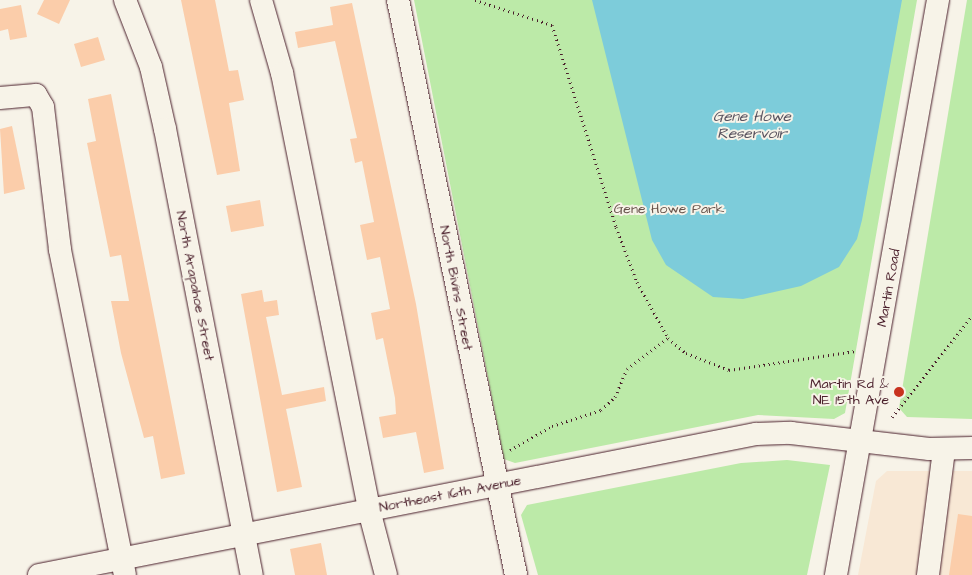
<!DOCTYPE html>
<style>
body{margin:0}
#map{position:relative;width:972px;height:575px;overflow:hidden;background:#f7f3e8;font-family:"Architects Daughter",sans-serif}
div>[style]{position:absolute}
.built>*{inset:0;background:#f8e8d5}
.green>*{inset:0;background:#bceaa8}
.water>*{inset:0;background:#7dccda}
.building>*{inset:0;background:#fbcdaa}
.path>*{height:3px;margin-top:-1.5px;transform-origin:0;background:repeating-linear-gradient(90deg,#4a1f2b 0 1px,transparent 0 5px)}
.roads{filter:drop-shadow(0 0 1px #4a1f2b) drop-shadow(0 0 1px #4a1f2b)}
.minor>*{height:22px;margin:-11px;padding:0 11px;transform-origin:11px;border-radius:11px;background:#f7f3e8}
.dots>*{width:14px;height:14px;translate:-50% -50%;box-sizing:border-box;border:2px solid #f7f3e8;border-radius:50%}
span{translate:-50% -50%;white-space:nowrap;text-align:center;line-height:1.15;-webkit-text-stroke:4px #f7f3e8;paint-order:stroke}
.park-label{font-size:14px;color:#66524a}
.street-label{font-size:14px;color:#4a1f2b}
.poi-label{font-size:14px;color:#4a1f2b}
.right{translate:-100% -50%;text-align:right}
.water-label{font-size:15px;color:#595360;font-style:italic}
</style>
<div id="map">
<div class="built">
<i style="clip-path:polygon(887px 471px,972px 471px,972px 575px,858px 575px,876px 481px)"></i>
</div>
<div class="green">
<i style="clip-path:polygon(414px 0,917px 0,845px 413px,834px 419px,758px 415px,515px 463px,504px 459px)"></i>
<i style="clip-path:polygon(967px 0,972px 0,972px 419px,907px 417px,899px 408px)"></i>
<i style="clip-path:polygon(787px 460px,830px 465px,807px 575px,538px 575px,521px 515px,527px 505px,741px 463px)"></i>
</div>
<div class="water">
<i style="clip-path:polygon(592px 0,902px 0,862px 220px,857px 239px,839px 267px,801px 286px,743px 299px,713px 297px,666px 265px,652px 240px)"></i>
</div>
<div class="building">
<i style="clip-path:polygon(44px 0,70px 0,59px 24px,37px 14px)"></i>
<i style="clip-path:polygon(181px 0,215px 0,229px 71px,238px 70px,244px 100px,229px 103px,240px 171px,217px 175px)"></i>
<i style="clip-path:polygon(352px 3px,416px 304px,444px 469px,424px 473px,416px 432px,383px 438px,379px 417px,396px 414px,395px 398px,383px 338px,376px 340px,371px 313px,390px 309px,380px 257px,367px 260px,360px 225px,374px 222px,362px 161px,355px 163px,350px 139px,357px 138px,335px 41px,298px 48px,295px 32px,333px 25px,330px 7px)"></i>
<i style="clip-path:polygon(21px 5px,27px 37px,10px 40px,8px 29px,0 31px,0 9px)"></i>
<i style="clip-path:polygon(98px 37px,105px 60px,81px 67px,74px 44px)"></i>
<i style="clip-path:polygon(111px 94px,185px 474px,161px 479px,153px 436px,144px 438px,121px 353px,111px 301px,129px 301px,121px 255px,110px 257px,87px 143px,96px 141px,88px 99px)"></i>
<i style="clip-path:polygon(12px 126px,25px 189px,4px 194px,0 129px)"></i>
<i style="clip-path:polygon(260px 200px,264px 226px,231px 232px,226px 206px)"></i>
<i style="clip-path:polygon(262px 290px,264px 302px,277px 300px,279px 315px,266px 317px,282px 395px,324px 387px,326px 401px,286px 409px,302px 487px,277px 492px,241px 294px)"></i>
<i style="clip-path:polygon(958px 514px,972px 516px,972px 575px,949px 575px)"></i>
<i style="clip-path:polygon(321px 543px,327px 575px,295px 575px,290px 549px)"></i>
</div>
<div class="path">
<i style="left:475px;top:0;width:81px;rotate:18deg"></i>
<i style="left:552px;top:25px;width:212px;rotate:72.4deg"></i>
<i style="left:616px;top:227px;width:59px;rotate:69.1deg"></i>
<i style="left:637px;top:282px;width:64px;rotate:61deg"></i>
<i style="left:668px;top:338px;width:23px;rotate:40deg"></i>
<i style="left:686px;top:353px;width:46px;rotate:21.6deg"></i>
<i style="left:729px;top:370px;width:128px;rotate:-8.5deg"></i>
<i style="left:892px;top:417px;width:129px;rotate:-51.6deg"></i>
<i style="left:510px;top:450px;width:48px;rotate:-29.7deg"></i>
<i style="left:552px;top:426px;width:52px;rotate:-18.1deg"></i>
<i style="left:601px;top:410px;width:19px;rotate:-43deg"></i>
<i style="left:615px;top:397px;width:30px;rotate:-67deg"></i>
<i style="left:627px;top:369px;width:51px;rotate:-37.1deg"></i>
</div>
<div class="roads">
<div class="minor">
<i style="left:125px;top:0;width:72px;rotate:68.8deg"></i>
<i style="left:151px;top:67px;width:64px;rotate:77.3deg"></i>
<i style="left:165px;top:129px;width:454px;rotate:79deg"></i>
<i style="left:261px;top:0;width:76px;rotate:74deg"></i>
<i style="left:282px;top:73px;width:446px;rotate:78.7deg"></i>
<i style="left:369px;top:510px;width:67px;rotate:75.3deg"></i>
<i style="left:398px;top:0;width:587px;rotate:78.4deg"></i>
<i style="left:0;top:98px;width:36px;rotate:-5deg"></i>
<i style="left:36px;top:95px;width:14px;rotate:60deg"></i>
<i style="left:43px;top:107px;width:144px;rotate:83.2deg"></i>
<i style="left:60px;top:250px;width:331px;rotate:78.7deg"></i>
<i style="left:39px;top:575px;width:731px;rotate:-11.13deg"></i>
<i style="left:756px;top:434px;width:35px;rotate:-2deg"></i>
<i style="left:791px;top:433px;width:139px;rotate:6.6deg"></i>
<i style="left:929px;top:449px;width:43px;rotate:-1.3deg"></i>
<i style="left:836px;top:575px;width:584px;rotate:-79.94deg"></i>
<i style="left:928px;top:575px;width:126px;rotate:-82.7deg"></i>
</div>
</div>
<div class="dots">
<i style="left:899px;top:392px;background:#c8321e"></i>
</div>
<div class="park-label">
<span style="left:669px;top:209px">Gene Howe Park</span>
</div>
<div class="street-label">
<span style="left:195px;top:286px;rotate:79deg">North Arapahoe Street</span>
<span style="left:456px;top:288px;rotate:79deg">North Bivins Street</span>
<span style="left:889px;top:288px;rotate:-80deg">Martin Road</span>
<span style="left:450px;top:494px;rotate:-11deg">Northeast 16th Avenue</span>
</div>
<div class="poi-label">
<span class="right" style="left:889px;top:392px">Martin Rd &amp;<br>NE 15th Ave</span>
</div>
<div class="water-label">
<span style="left:752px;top:125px">Gene Howe<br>Reservoir</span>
</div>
</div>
